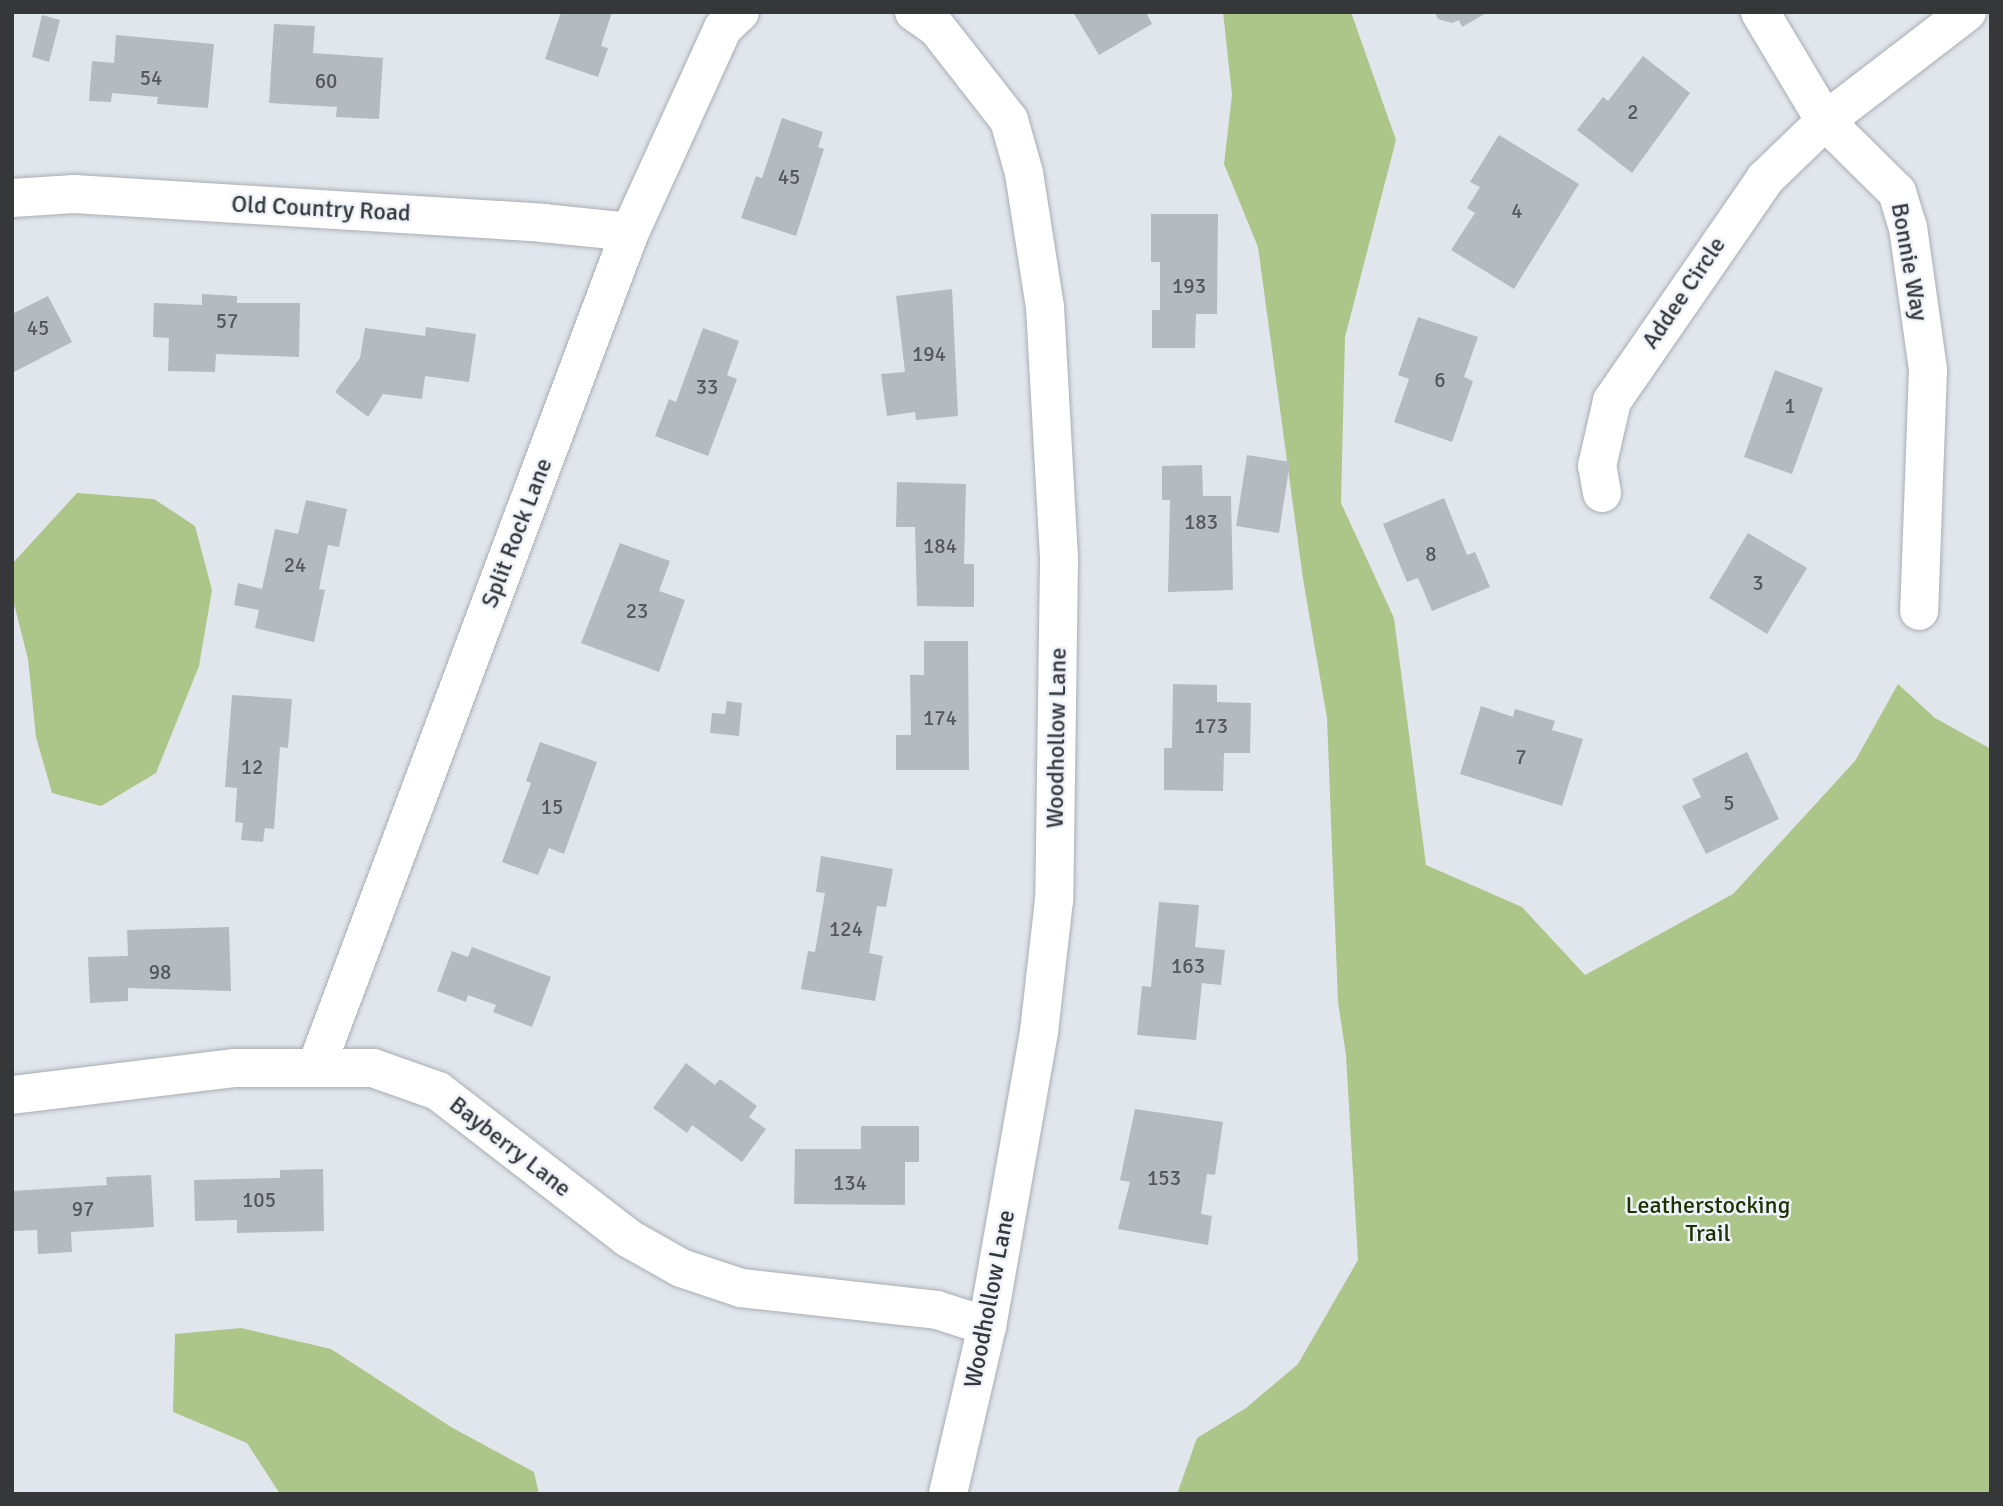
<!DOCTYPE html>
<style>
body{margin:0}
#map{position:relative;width:2003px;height:1506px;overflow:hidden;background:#e1e6ec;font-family:Signika,sans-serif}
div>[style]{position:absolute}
.green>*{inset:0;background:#acc68a}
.building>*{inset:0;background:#b5bac0}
.roads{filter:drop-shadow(0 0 2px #a9aeb4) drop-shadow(0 0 2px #a9aeb4)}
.minor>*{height:38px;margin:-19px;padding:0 19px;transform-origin:19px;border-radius:19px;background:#fff}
span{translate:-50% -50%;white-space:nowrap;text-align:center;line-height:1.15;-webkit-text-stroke:5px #eef3fa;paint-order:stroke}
.number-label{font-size:21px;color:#55585b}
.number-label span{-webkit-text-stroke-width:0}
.street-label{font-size:24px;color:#353739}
.park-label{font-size:24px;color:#1f3000}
.frame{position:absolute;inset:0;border:14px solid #353739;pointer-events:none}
</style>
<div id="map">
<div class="green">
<i style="clip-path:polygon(1223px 12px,1351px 12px,1396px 140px,1345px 337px,1341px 503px,1394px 618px,1426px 865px,1522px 907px,1585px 975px,1733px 894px,1855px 761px,1898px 684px,1935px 718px,1991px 749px,1991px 1494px,1177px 1494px,1197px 1438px,1246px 1408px,1298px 1364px,1358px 1260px,1346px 1055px,1338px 1002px,1327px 718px,1303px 579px,1258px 247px,1224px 164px,1232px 95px)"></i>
<i style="clip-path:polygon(77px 493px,154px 499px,195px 526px,212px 590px,199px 666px,156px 773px,101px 806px,52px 793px,36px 737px,28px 659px,12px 596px,12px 564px)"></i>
<i style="clip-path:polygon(241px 1328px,331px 1349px,451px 1427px,534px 1472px,539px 1494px,280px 1494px,247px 1443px,173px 1412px,175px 1334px)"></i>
</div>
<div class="building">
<i style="clip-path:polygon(561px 12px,612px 12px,601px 46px,608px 48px,598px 77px,545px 59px)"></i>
<i style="clip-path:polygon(1073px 12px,1146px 12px,1152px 24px,1099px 55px)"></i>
<i style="clip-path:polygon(1435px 12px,1488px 12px,1462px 27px,1459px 20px,1452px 23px,1438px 19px)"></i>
<i style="clip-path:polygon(42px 15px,60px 20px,49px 62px,32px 57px)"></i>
<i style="clip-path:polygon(274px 24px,315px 26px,313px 53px,383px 58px,379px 119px,336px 117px,337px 107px,269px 103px)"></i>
<i style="clip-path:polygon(116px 35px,214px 44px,208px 108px,157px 104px,158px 97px,112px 93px,111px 102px,89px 101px,92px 61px,114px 63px)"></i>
<i style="clip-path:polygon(1643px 56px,1690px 93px,1632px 173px,1577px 130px,1603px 97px,1608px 101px)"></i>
<i style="clip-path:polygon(782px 118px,823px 132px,818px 147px,824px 149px,796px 236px,741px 218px,756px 176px,762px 178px)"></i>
<i style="clip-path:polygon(1499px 135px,1579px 184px,1514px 289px,1451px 250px,1475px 213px,1467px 208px,1480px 187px,1470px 182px)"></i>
<i style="clip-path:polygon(1151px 214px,1218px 214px,1217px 314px,1196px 314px,1195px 348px,1152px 348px,1152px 310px,1160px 310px,1160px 262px,1151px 262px)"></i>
<i style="clip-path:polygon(952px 289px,958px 416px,916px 420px,915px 412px,887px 416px,881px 374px,905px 372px,896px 296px)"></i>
<i style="clip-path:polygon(202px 294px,237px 296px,237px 303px,300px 303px,299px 357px,216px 354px,215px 372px,168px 371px,169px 338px,153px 337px,154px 303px,202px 305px)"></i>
<i style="clip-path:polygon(48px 296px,72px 342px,12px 373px,12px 314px)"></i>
<i style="clip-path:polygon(1418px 317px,1478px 337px,1464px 377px,1473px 381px,1452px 442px,1394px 422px,1409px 379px,1398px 375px)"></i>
<i style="clip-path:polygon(426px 327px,476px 334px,469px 382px,425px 376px,422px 399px,383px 394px,368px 417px,335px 392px,360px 358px,365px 328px,425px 336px)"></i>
<i style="clip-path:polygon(703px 328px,739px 341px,727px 375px,737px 379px,708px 456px,655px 436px,669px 399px,676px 402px)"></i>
<i style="clip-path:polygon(1775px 370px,1823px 388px,1792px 474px,1744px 457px)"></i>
<i style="clip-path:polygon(1247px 455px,1290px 462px,1279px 533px,1236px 526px)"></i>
<i style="clip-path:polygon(1202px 465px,1203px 496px,1231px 496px,1233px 590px,1168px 592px,1170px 500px,1162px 500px,1162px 466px)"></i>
<i style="clip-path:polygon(897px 482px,966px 484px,964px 564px,974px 564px,974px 607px,917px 606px,915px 527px,896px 527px)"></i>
<i style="clip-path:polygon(1444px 498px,1467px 555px,1475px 552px,1490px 587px,1432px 611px,1418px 578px,1407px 582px,1383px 524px)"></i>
<i style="clip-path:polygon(306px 500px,347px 509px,339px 547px,328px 545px,319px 589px,325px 590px,314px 642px,255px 628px,259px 610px,234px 605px,238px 583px,262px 589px,275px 529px,298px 534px)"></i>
<i style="clip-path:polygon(1748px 533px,1807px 568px,1767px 634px,1709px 598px)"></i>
<i style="clip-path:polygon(620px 543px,670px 561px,659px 591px,685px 600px,659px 672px,581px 643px)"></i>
<i style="clip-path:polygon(924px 641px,968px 641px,969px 770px,896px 770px,896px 735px,911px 735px,910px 675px,924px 675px)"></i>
<i style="clip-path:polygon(1173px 684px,1217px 685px,1217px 702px,1251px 703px,1250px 753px,1224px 753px,1223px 791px,1164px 790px,1164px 748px,1172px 748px)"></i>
<i style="clip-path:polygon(232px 695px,292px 699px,288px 748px,280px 747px,274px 829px,265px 828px,263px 842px,241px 840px,243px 823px,235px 822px,237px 788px,225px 787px)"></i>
<i style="clip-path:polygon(727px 701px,742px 703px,739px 736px,710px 733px,712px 713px,725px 714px)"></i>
<i style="clip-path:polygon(1481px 706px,1513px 717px,1515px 709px,1555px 721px,1552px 730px,1583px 739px,1562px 806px,1460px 774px)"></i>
<i style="clip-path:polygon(540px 742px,597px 762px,564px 854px,549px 848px,538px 875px,502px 862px,531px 783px,526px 781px)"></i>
<i style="clip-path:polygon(1747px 752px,1779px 819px,1706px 854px,1682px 806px,1701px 797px,1692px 779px)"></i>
<i style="clip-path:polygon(821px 856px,893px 869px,886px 907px,877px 906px,869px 953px,883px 956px,875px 1001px,801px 989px,808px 951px,815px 952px,825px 893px,816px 892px)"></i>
<i style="clip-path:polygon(1159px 902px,1199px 905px,1195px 947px,1225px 950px,1221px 985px,1202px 983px,1196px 1040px,1137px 1035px,1142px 986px,1151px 987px)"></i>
<i style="clip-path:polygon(229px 927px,231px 991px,128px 988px,128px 1001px,90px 1003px,88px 957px,128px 956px,127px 930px)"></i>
<i style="clip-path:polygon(472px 947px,551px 977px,532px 1027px,493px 1012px,496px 1005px,468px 995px,466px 1002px,437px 991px,452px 951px,468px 957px)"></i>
<i style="clip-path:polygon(686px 1063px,715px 1085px,720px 1079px,757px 1106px,749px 1117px,766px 1129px,742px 1162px,692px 1125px,687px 1133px,653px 1108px)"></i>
<i style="clip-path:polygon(1135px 1109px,1223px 1122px,1215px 1175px,1207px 1174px,1201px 1214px,1212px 1216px,1208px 1245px,1118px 1229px,1130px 1182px,1120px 1180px)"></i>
<i style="clip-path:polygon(861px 1126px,919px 1126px,919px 1162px,905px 1162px,905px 1205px,794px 1204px,795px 1149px,861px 1149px)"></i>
<i style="clip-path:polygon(323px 1169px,324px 1231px,237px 1233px,237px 1220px,195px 1221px,194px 1180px,280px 1178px,280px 1170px)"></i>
<i style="clip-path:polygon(151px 1175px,154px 1227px,71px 1232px,72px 1252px,38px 1254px,37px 1230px,12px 1231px,12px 1191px,107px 1185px,106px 1177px)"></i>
</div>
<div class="roads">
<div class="minor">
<i style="left:914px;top:12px;width:28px;rotate:35deg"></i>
<i style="left:937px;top:28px;width:117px;rotate:52deg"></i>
<i style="left:1009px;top:120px;width:55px;rotate:74.2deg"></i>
<i style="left:1024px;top:173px;width:136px;rotate:81.1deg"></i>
<i style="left:1045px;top:307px;width:254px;rotate:86.8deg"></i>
<i style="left:1059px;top:561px;width:339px;rotate:90.8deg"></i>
<i style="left:1054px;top:900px;width:133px;rotate:96.5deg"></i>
<i style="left:1039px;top:1032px;width:299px;rotate:100deg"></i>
<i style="left:987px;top:1326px;width:172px;rotate:103.1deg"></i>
<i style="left:1760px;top:12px;width:127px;rotate:59.2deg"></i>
<i style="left:1825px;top:121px;width:101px;rotate:44.6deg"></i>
<i style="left:1897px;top:192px;width:37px;rotate:73deg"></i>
<i style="left:1908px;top:227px;width:144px;rotate:82deg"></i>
<i style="left:1928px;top:370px;width:241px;rotate:92.1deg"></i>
<i style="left:12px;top:198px;width:62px;rotate:-3.7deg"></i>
<i style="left:74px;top:194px;width:470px;rotate:3.5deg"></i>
<i style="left:543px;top:223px;width:87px;rotate:5.9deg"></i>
<i style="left:1602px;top:493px;width:27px;rotate:-100deg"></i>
<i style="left:1597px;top:466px;width:67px;rotate:-77deg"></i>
<i style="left:1612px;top:401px;width:270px;rotate:-55.4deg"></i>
<i style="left:1765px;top:179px;width:83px;rotate:-44deg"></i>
<i style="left:1825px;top:121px;width:179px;rotate:-37.5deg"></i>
<i style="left:317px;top:1065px;width:890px;rotate:-69.41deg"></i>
<i style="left:630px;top:232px;width:224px;rotate:-65.5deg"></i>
<i style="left:723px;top:28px;width:23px;rotate:-43deg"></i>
<i style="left:12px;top:1095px;width:225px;rotate:-6.9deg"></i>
<i style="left:235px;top:1068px;width:138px"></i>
<i style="left:373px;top:1068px;width:69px;rotate:19.5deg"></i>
<i style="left:438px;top:1091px;width:240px;rotate:37.7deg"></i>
<i style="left:628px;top:1238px;width:61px;rotate:29.5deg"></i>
<i style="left:681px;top:1268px;width:63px;rotate:18.4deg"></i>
<i style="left:741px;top:1288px;width:197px;rotate:6.4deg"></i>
<i style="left:937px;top:1310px;width:52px;rotate:17.7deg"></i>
</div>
</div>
<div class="number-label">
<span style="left:151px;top:78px">54</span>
<span style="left:326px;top:81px">60</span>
<span style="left:1633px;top:112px">2</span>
<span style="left:789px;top:177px">45</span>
<span style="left:1517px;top:211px">4</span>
<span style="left:1189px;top:286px">193</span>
<span style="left:227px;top:321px">57</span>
<span style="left:38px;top:328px">45</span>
<span style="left:929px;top:354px">194</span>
<span style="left:1440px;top:380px">6</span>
<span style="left:707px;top:387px">33</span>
<span style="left:1790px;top:406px">1</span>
<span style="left:1201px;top:522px">183</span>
<span style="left:940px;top:546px">184</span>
<span style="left:1431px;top:554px">8</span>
<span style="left:295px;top:565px">24</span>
<span style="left:1758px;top:583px">3</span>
<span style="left:637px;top:611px">23</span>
<span style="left:940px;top:718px">174</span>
<span style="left:1211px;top:726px">173</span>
<span style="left:1521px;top:757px">7</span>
<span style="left:252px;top:767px">12</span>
<span style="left:1729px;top:803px">5</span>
<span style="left:552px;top:807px">15</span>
<span style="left:846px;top:929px">124</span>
<span style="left:1188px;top:966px">163</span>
<span style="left:160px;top:972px">98</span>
<span style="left:1164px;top:1178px">153</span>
<span style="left:850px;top:1183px">134</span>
<span style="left:259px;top:1200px">105</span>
<span style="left:83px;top:1209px">97</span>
</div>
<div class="street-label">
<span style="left:321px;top:209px;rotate:3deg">Old Country Road</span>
<span style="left:1909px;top:262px;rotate:80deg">Bonnie Way</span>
<span style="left:1684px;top:293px;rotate:-56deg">Addee Circle</span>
<span style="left:517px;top:533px;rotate:-69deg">Split Rock Lane</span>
<span style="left:1057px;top:738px;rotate:-89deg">Woodhollow Lane</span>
<span style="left:510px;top:1147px;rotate:38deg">Bayberry Lane</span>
<span style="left:990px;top:1299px;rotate:-79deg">Woodhollow Lane</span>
</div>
<div class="park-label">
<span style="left:1708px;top:1220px">Leatherstocking<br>Trail</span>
</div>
<div class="frame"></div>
</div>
